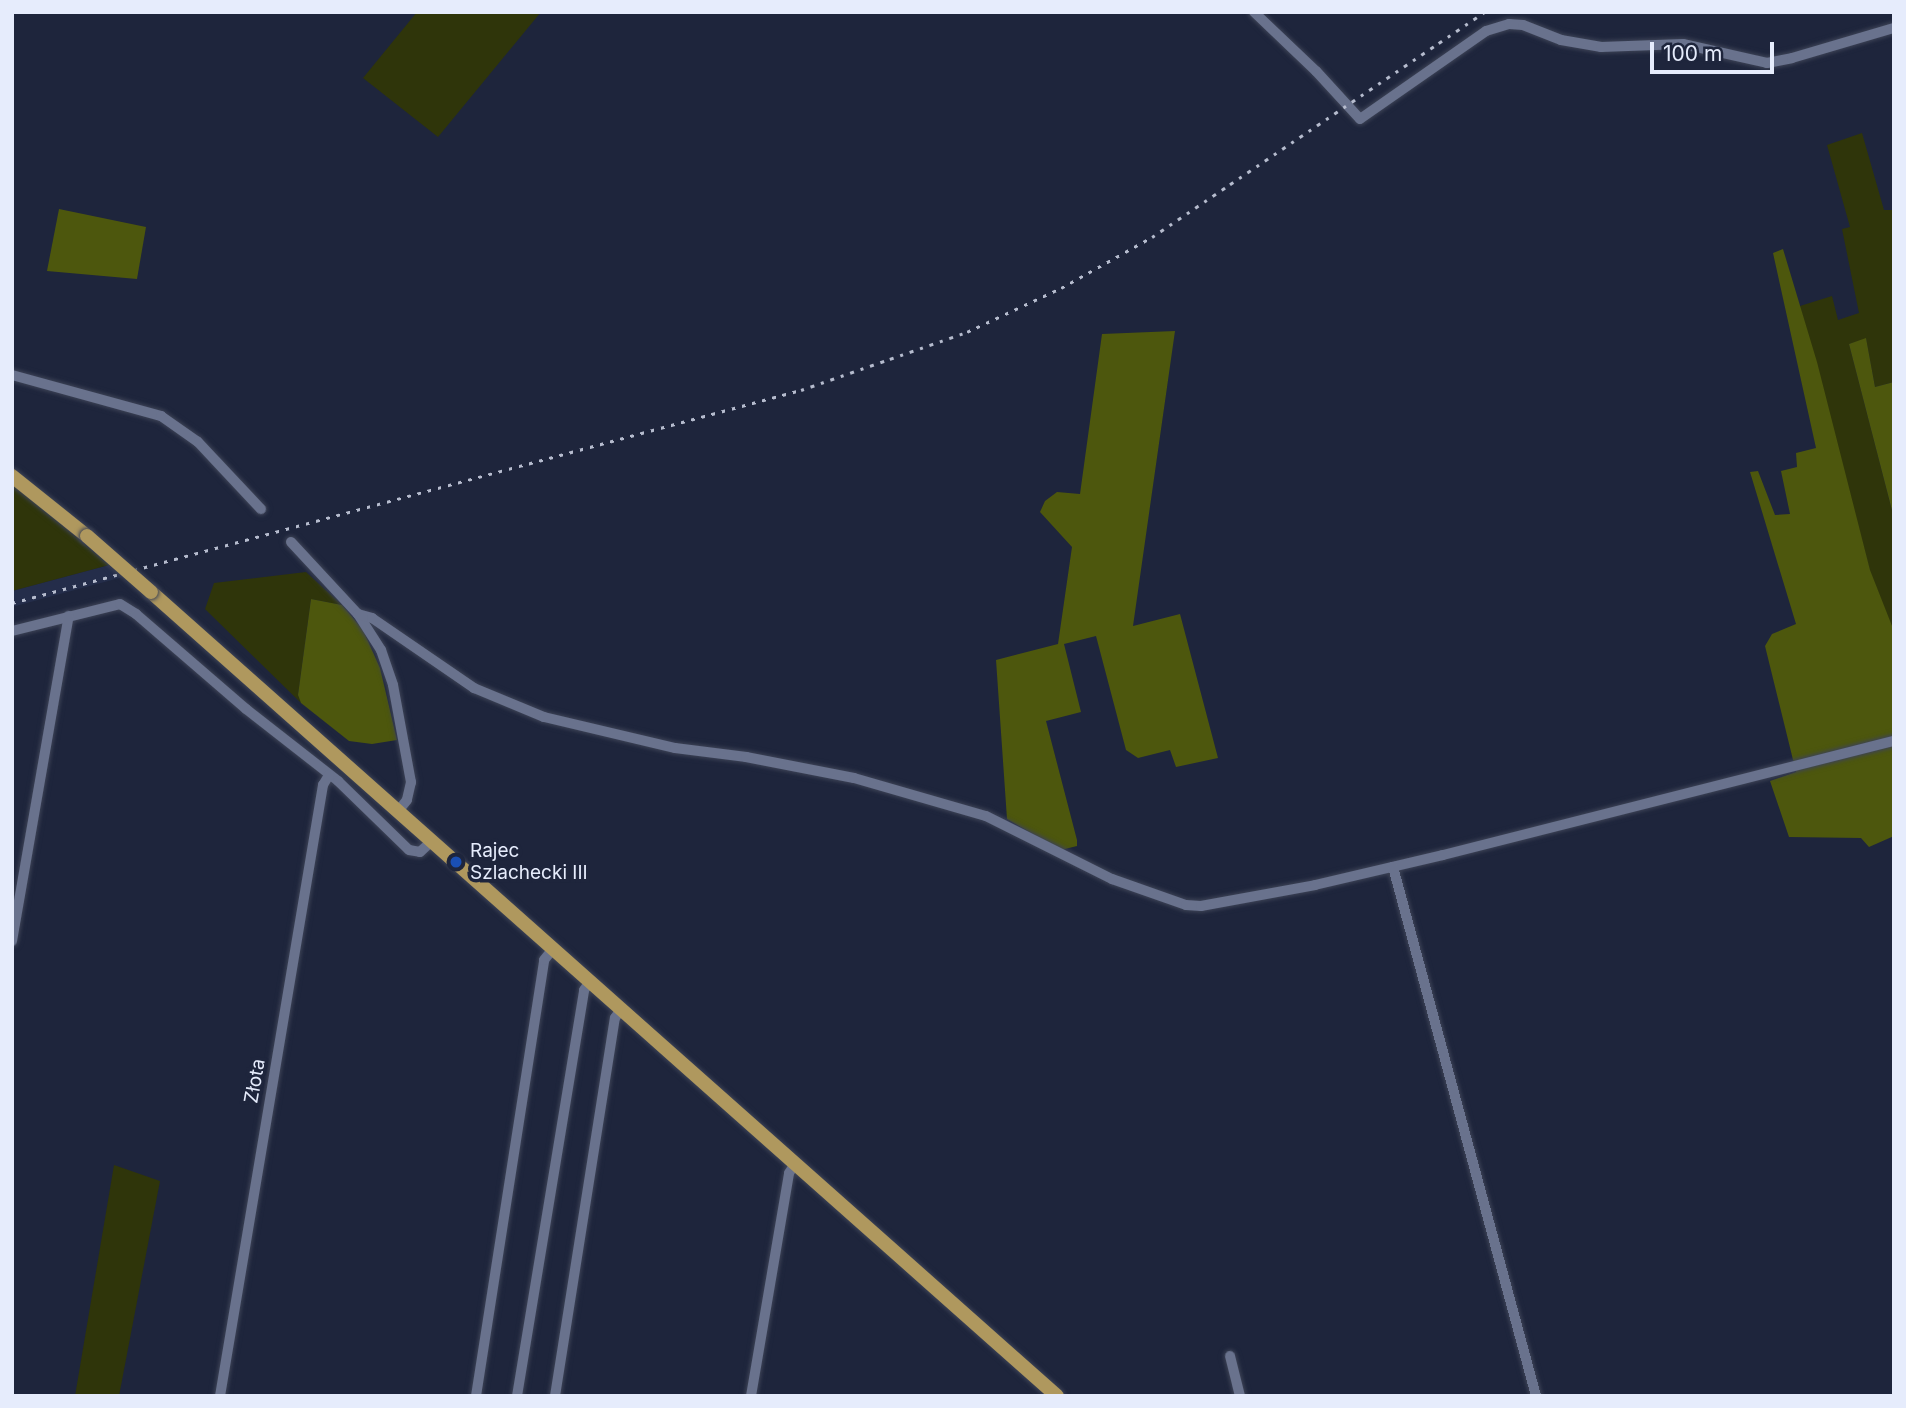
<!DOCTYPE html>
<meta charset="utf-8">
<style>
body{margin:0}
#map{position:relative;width:1906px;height:1408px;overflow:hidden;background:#1e253c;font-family:Inter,sans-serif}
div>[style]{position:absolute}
.built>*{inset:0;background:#242d4a}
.green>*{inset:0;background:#2f350a}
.forest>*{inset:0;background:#4d570d}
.roads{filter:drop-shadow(0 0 2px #3d4356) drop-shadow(0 0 2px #3d4356)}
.minor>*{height:10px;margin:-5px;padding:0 5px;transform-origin:5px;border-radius:5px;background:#69728d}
.major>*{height:14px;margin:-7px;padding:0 7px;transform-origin:7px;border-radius:7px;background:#af985e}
.rail>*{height:2.5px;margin-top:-1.25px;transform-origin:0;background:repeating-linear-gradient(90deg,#b6bcce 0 3.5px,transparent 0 10.5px)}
.bridges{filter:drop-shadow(0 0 2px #3d4356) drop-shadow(0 0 2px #3d4356)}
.major-bridge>*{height:14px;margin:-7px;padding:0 7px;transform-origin:7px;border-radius:7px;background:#af985e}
.dots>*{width:19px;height:19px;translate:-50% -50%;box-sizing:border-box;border:4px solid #1e253c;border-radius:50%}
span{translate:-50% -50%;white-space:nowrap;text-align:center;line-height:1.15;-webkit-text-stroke:7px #1e253c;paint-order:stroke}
.poi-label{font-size:19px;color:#e6ecfc}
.left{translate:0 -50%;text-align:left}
.street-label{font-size:19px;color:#e6ecfc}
.frame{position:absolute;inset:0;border:14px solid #e6ecfc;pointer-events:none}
.scale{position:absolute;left:1650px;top:42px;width:124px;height:32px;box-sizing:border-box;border:4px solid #e6ecfc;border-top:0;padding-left:9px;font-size:21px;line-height:24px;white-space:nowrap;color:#e6ecfc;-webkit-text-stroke:5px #1e253c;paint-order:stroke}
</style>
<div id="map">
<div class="built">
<i style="clip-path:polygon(109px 565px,123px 577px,12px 607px,12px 591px)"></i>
</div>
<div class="green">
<i style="clip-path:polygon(417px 12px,541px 12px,438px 137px,363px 78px)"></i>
<i style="clip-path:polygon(1862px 133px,1884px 210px,1894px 210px,1894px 382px,1875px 387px,1866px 339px,1849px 344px,1894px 518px,1893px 631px,1870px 571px,1800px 306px,1832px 296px,1838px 320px,1859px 313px,1842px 229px,1850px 227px,1827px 145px)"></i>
<i style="clip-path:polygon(12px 484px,76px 537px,109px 565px,12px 591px)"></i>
<i style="clip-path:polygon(306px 572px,342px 605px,311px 599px,298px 695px,301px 703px,205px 609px,214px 583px)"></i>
<i style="clip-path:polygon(114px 1165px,160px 1181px,119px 1396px,75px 1396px)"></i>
</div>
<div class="forest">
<i style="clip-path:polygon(59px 209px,146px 227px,137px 279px,47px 271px)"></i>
<i style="clip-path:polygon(1783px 249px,1817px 362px,1870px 570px,1894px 631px,1894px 836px,1869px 847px,1861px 838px,1789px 837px,1770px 781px,1796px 772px,1765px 646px,1772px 634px,1796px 624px,1750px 472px,1758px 471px,1775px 515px,1790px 514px,1781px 471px,1797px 467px,1796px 453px,1816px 448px,1773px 253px)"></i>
<i style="clip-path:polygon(1175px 331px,1133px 626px,1180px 614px,1218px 758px,1176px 767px,1170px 750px,1138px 758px,1126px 750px,1096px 636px,1064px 644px,1081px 712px,1046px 721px,1077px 840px,1077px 846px,1061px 850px,1007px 819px,996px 660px,1058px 644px,1072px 547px,1040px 512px,1045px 501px,1057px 492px,1080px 494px,1102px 334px)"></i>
<i style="clip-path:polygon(1866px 338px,1875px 387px,1894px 382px,1894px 518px,1849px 344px)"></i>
<i style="clip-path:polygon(311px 599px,342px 605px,363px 630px,380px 668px,397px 740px,372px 744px,349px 741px,301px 703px,298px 695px)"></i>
</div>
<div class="roads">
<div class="minor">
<i style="left:1254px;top:12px;width:86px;rotate:43.6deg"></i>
<i style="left:1316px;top:71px;width:65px;rotate:47.5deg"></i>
<i style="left:1360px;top:119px;width:154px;rotate:-34.9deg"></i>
<i style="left:1486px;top:31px;width:24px;rotate:-17deg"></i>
<i style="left:1509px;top:24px;width:14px;rotate:4deg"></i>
<i style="left:1523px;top:25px;width:41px;rotate:21.5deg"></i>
<i style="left:1561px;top:40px;width:41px;rotate:9.9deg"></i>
<i style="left:1601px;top:47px;width:82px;rotate:-2.1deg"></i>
<i style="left:1683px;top:44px;width:86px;rotate:12.7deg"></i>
<i style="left:1767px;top:63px;width:25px;rotate:-11deg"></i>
<i style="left:1792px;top:58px;width:106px;rotate:-16.4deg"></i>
<i style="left:12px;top:375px;width:155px;rotate:15.4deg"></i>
<i style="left:161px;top:416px;width:45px;rotate:35.1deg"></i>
<i style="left:198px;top:442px;width:92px;rotate:46.8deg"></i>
<i style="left:291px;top:542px;width:98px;rotate:47.1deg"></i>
<i style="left:358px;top:614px;width:43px;rotate:57.4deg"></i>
<i style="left:381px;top:650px;width:37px;rotate:71deg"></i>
<i style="left:393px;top:685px;width:99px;rotate:79.5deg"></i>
<i style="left:411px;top:782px;width:18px;rotate:103deg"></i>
<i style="left:407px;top:800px;width:14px;rotate:129deg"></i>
<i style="left:358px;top:614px;width:15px;rotate:16deg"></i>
<i style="left:372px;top:618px;width:124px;rotate:34.5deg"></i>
<i style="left:474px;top:688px;width:76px;rotate:22.5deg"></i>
<i style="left:544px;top:717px;width:135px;rotate:13.3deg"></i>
<i style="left:675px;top:748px;width:72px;rotate:7.2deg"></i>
<i style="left:746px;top:757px;width:110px;rotate:11deg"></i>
<i style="left:854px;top:778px;width:137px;rotate:16.1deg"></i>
<i style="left:986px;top:816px;width:141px;rotate:26.6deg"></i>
<i style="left:1112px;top:879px;width:78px;rotate:19.4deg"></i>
<i style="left:1186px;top:905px;width:15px;rotate:4deg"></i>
<i style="left:1201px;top:906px;width:116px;rotate:-10.4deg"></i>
<i style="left:1315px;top:885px;width:131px;rotate:-13.2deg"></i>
<i style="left:1443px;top:855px;width:465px;rotate:-14.2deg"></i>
<i style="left:12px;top:631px;width:111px;rotate:-14deg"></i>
<i style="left:120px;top:604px;width:19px;rotate:32deg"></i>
<i style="left:136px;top:614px;width:145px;rotate:40.8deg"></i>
<i style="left:246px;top:709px;width:117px;rotate:38deg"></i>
<i style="left:338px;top:781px;width:99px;rotate:44.2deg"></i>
<i style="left:409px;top:850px;width:11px;rotate:10deg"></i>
<i style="left:420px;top:852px;width:16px;rotate:-43deg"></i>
<i style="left:1393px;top:867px;width:548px;rotate:74.87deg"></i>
<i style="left:12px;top:941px;width:330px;rotate:-80.1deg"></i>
<i style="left:1230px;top:1356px;width:41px;rotate:76deg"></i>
<i style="left:220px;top:1396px;width:620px;rotate:-80.43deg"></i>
<i style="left:323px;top:785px;width:12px;rotate:-59deg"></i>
<i style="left:476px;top:1396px;width:441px;rotate:-81.1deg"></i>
<i style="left:544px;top:960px;width:14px;rotate:-51deg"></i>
<i style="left:517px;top:1396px;width:411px;rotate:-80.6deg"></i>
<i style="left:584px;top:990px;width:10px;rotate:-53deg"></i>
<i style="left:555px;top:1396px;width:383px;rotate:-81deg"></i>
<i style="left:615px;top:1018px;width:11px;rotate:-56deg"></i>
<i style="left:751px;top:1396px;width:226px;rotate:-80.3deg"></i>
<i style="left:789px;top:1173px;width:11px;rotate:-56deg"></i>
</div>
<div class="major">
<i style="left:12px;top:476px;width:96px;rotate:38.7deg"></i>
<i style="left:151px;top:592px;width:1211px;rotate:41.59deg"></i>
</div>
</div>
<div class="rail">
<i style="left:12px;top:603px;width:817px;rotate:-15.11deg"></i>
<i style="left:801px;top:390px;width:176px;rotate:-19.3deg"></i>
<i style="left:967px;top:332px;width:104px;rotate:-25.1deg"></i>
<i style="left:1061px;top:288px;width:104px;rotate:-29.3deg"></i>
<i style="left:1152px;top:237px;width:401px;rotate:-34.1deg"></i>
</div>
<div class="bridges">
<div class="major-bridge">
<i style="left:87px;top:536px;width:85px;rotate:41.2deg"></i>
</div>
</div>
<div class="dots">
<i style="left:456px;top:862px;background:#1a4fb4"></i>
</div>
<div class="poi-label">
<span class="left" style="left:470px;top:862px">Rajec<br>Szlachecki III</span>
</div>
<div class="street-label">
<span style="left:255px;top:1081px;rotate:-80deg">Złota</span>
</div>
<div class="frame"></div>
<div class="scale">100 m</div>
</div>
